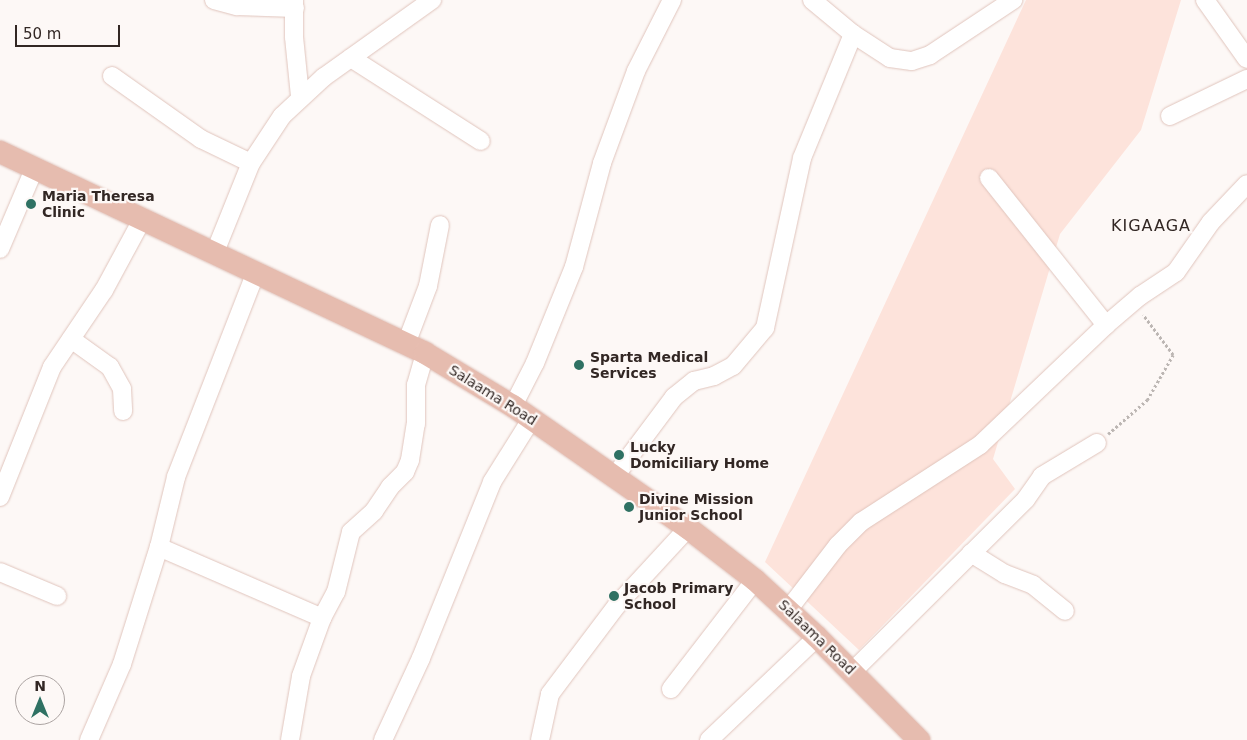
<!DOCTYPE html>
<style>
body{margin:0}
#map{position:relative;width:1247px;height:740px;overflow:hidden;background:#fdf8f6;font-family:"DejaVu Sans",sans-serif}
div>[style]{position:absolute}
.green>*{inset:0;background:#fde3db}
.path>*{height:2.5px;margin-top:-1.25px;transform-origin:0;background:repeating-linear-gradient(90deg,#bcb6b3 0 2.5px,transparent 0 5px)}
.roads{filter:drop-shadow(0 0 1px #e0c4bc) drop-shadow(0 0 1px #e0c4bc)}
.minor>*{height:18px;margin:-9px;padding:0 9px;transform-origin:9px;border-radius:9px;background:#fff}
.major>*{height:22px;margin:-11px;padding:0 11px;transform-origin:11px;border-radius:11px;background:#e6bcaf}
.dots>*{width:14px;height:14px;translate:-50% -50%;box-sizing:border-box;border:2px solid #fdf8f6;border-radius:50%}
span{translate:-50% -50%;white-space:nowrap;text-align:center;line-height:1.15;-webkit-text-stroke:4.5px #fdf8f6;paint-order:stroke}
.poi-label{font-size:14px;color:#322724;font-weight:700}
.left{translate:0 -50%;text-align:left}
.street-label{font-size:14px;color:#322724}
.quarter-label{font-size:16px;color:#322724;letter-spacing:1px}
.north{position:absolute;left:15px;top:675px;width:50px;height:50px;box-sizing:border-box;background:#fdf8f6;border:1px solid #aca4a2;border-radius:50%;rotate:0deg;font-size:14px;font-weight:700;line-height:20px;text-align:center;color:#322724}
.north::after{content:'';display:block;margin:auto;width:18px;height:22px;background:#2f7163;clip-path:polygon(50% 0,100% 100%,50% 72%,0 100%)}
.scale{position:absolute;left:15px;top:25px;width:105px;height:22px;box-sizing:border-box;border:2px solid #322724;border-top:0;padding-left:6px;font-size:15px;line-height:18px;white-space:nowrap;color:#322724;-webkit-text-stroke:4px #fdf8f6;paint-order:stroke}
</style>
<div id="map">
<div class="green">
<i style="clip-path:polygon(1026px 0,1181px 0,1141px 130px,1060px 234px,993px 459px,1015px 489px,859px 650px,765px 562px)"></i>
</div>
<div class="path">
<i style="left:1108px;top:434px;width:52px;rotate:-41.1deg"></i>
<i style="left:1147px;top:400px;width:52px;rotate:-60deg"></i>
<i style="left:1173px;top:355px;width:50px;rotate:-126.9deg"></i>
</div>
<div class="roads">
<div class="minor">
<i style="left:214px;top:0;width:24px;rotate:15deg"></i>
<i style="left:237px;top:6px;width:58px;rotate:2deg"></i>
<i style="left:294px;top:0;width:37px;rotate:90deg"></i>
<i style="left:294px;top:37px;width:59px;rotate:84.2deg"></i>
<i style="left:812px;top:0;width:53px;rotate:39.7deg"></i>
<i style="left:853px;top:34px;width:44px;rotate:33deg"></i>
<i style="left:890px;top:58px;width:22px;rotate:8deg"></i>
<i style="left:912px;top:61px;width:19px;rotate:-18deg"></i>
<i style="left:930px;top:55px;width:100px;rotate:-33.5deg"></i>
<i style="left:1205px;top:0;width:72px;rotate:54.6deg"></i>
<i style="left:351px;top:58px;width:154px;rotate:32.6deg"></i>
<i style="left:112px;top:76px;width:109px;rotate:35.3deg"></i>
<i style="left:201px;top:139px;width:55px;rotate:25.6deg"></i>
<i style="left:1170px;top:116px;width:85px;rotate:-25.7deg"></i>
<i style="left:989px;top:178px;width:188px;rotate:51.5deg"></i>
<i style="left:0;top:249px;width:89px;rotate:-66.9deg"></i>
<i style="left:215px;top:252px;width:96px;rotate:-68deg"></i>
<i style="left:251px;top:163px;width:56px;rotate:-56.6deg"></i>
<i style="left:282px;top:116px;width:57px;rotate:-42.9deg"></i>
<i style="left:324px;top:77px;width:133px;rotate:-35.5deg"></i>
<i style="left:71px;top:339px;width:48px;rotate:35.7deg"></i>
<i style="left:110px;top:367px;width:25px;rotate:61deg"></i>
<i style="left:122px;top:389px;width:22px;rotate:87deg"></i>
<i style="left:406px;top:344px;width:62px;rotate:-69.2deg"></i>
<i style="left:428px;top:286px;width:62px;rotate:-78.9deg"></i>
<i style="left:513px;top:406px;width:48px;rotate:-62.9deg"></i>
<i style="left:535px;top:363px;width:104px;rotate:-67.9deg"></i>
<i style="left:574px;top:267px;width:108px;rotate:-74.9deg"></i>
<i style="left:602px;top:163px;width:98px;rotate:-69.7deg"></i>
<i style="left:636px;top:71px;width:80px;rotate:-63.1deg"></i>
<i style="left:615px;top:476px;width:99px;rotate:-53.2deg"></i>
<i style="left:674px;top:397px;width:26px;rotate:-39deg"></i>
<i style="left:694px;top:381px;width:21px;rotate:-14deg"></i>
<i style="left:714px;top:376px;width:21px;rotate:-28deg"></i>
<i style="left:733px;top:366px;width:50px;rotate:-49.9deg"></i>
<i style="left:765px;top:328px;width:174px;rotate:-77.7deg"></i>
<i style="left:802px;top:158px;width:134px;rotate:-67.6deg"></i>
<i style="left:0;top:497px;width:140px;rotate:-68.2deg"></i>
<i style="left:52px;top:367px;width:93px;rotate:-56deg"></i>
<i style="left:104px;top:290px;width:82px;rotate:-61.6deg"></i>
<i style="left:159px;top:547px;width:178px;rotate:23.5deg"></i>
<i style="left:971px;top:553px;width:40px;rotate:32deg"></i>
<i style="left:1005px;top:574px;width:30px;rotate:21deg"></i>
<i style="left:1033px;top:585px;width:41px;rotate:39.1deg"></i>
<i style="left:0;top:572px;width:62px;rotate:22.8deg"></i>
<i style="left:788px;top:610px;width:82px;rotate:-52.4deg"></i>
<i style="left:838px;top:545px;width:33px;rotate:-45deg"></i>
<i style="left:861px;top:522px;width:142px;rotate:-32.9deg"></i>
<i style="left:980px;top:445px;width:174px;rotate:-43.6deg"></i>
<i style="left:1106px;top:325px;width:45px;rotate:-40.5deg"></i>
<i style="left:1140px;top:296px;width:43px;rotate:-33.7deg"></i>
<i style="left:1176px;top:272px;width:61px;rotate:-55deg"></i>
<i style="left:1211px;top:222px;width:52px;rotate:-46.5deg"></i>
<i style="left:853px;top:671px;width:244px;rotate:-44.8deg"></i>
<i style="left:1026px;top:499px;width:28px;rotate:-55deg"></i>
<i style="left:1042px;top:476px;width:64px;rotate:-31deg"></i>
<i style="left:671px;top:689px;width:138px;rotate:-52.4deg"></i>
<i style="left:89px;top:740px;width:83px;rotate:-66.5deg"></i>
<i style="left:122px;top:664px;width:123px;rotate:-72.5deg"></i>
<i style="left:159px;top:547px;width:72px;rotate:-76.3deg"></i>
<i style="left:176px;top:477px;width:220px;rotate:-68.7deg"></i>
<i style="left:290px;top:740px;width:65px;rotate:-80.2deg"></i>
<i style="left:301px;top:676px;width:62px;rotate:-70.1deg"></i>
<i style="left:322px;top:618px;width:30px;rotate:-62deg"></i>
<i style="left:336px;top:592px;width:62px;rotate:-76deg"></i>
<i style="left:351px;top:532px;width:31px;rotate:-42deg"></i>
<i style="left:374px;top:511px;width:29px;rotate:-56deg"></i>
<i style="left:390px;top:487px;width:21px;rotate:-45deg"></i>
<i style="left:405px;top:472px;width:13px;rotate:-67deg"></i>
<i style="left:410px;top:460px;width:36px;rotate:-81deg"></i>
<i style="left:416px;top:424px;width:39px;rotate:-90deg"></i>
<i style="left:416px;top:385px;width:33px;rotate:-74deg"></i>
<i style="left:383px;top:740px;width:90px;rotate:-65.1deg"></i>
<i style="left:421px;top:658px;width:190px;rotate:-68deg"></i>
<i style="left:492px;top:482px;width:75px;rotate:-58deg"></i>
<i style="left:540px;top:740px;width:47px;rotate:-77.7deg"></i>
<i style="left:550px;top:694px;width:111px;rotate:-53deg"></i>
<i style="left:617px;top:605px;width:105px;rotate:-47.3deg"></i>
<i style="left:709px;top:740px;width:149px;rotate:-43.6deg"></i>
</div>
<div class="major">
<i style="left:0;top:152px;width:470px;rotate:25.3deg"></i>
<i style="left:425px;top:353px;width:103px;rotate:31.1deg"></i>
<i style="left:513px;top:406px;width:213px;rotate:34.9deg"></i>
<i style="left:688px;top:528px;width:85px;rotate:37.8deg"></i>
<i style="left:755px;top:580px;width:84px;rotate:42.6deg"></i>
<i style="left:817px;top:637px;width:145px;rotate:45.3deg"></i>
</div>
</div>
<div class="dots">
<i style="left:31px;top:204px;background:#2f7163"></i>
<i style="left:579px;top:365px;background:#2f7163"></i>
<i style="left:619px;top:455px;background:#2f7163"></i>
<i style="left:629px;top:507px;background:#2f7163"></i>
<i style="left:614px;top:596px;background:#2f7163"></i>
</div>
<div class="poi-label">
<span class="left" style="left:42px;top:204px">Maria Theresa<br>Clinic</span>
<span class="left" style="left:590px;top:365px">Sparta Medical<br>Services</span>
<span class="left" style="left:630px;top:455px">Lucky<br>Domiciliary Home</span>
<span class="left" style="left:639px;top:507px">Divine Mission<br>Junior School</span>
<span class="left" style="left:624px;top:596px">Jacob Primary<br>School</span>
</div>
<div class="street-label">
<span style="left:493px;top:395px;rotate:32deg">Salaama Road</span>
<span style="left:817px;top:637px;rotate:44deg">Salaama Road</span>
</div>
<div class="quarter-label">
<span style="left:1151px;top:226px">KIGAAGA</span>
</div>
<div class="north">N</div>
<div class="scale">50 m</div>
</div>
